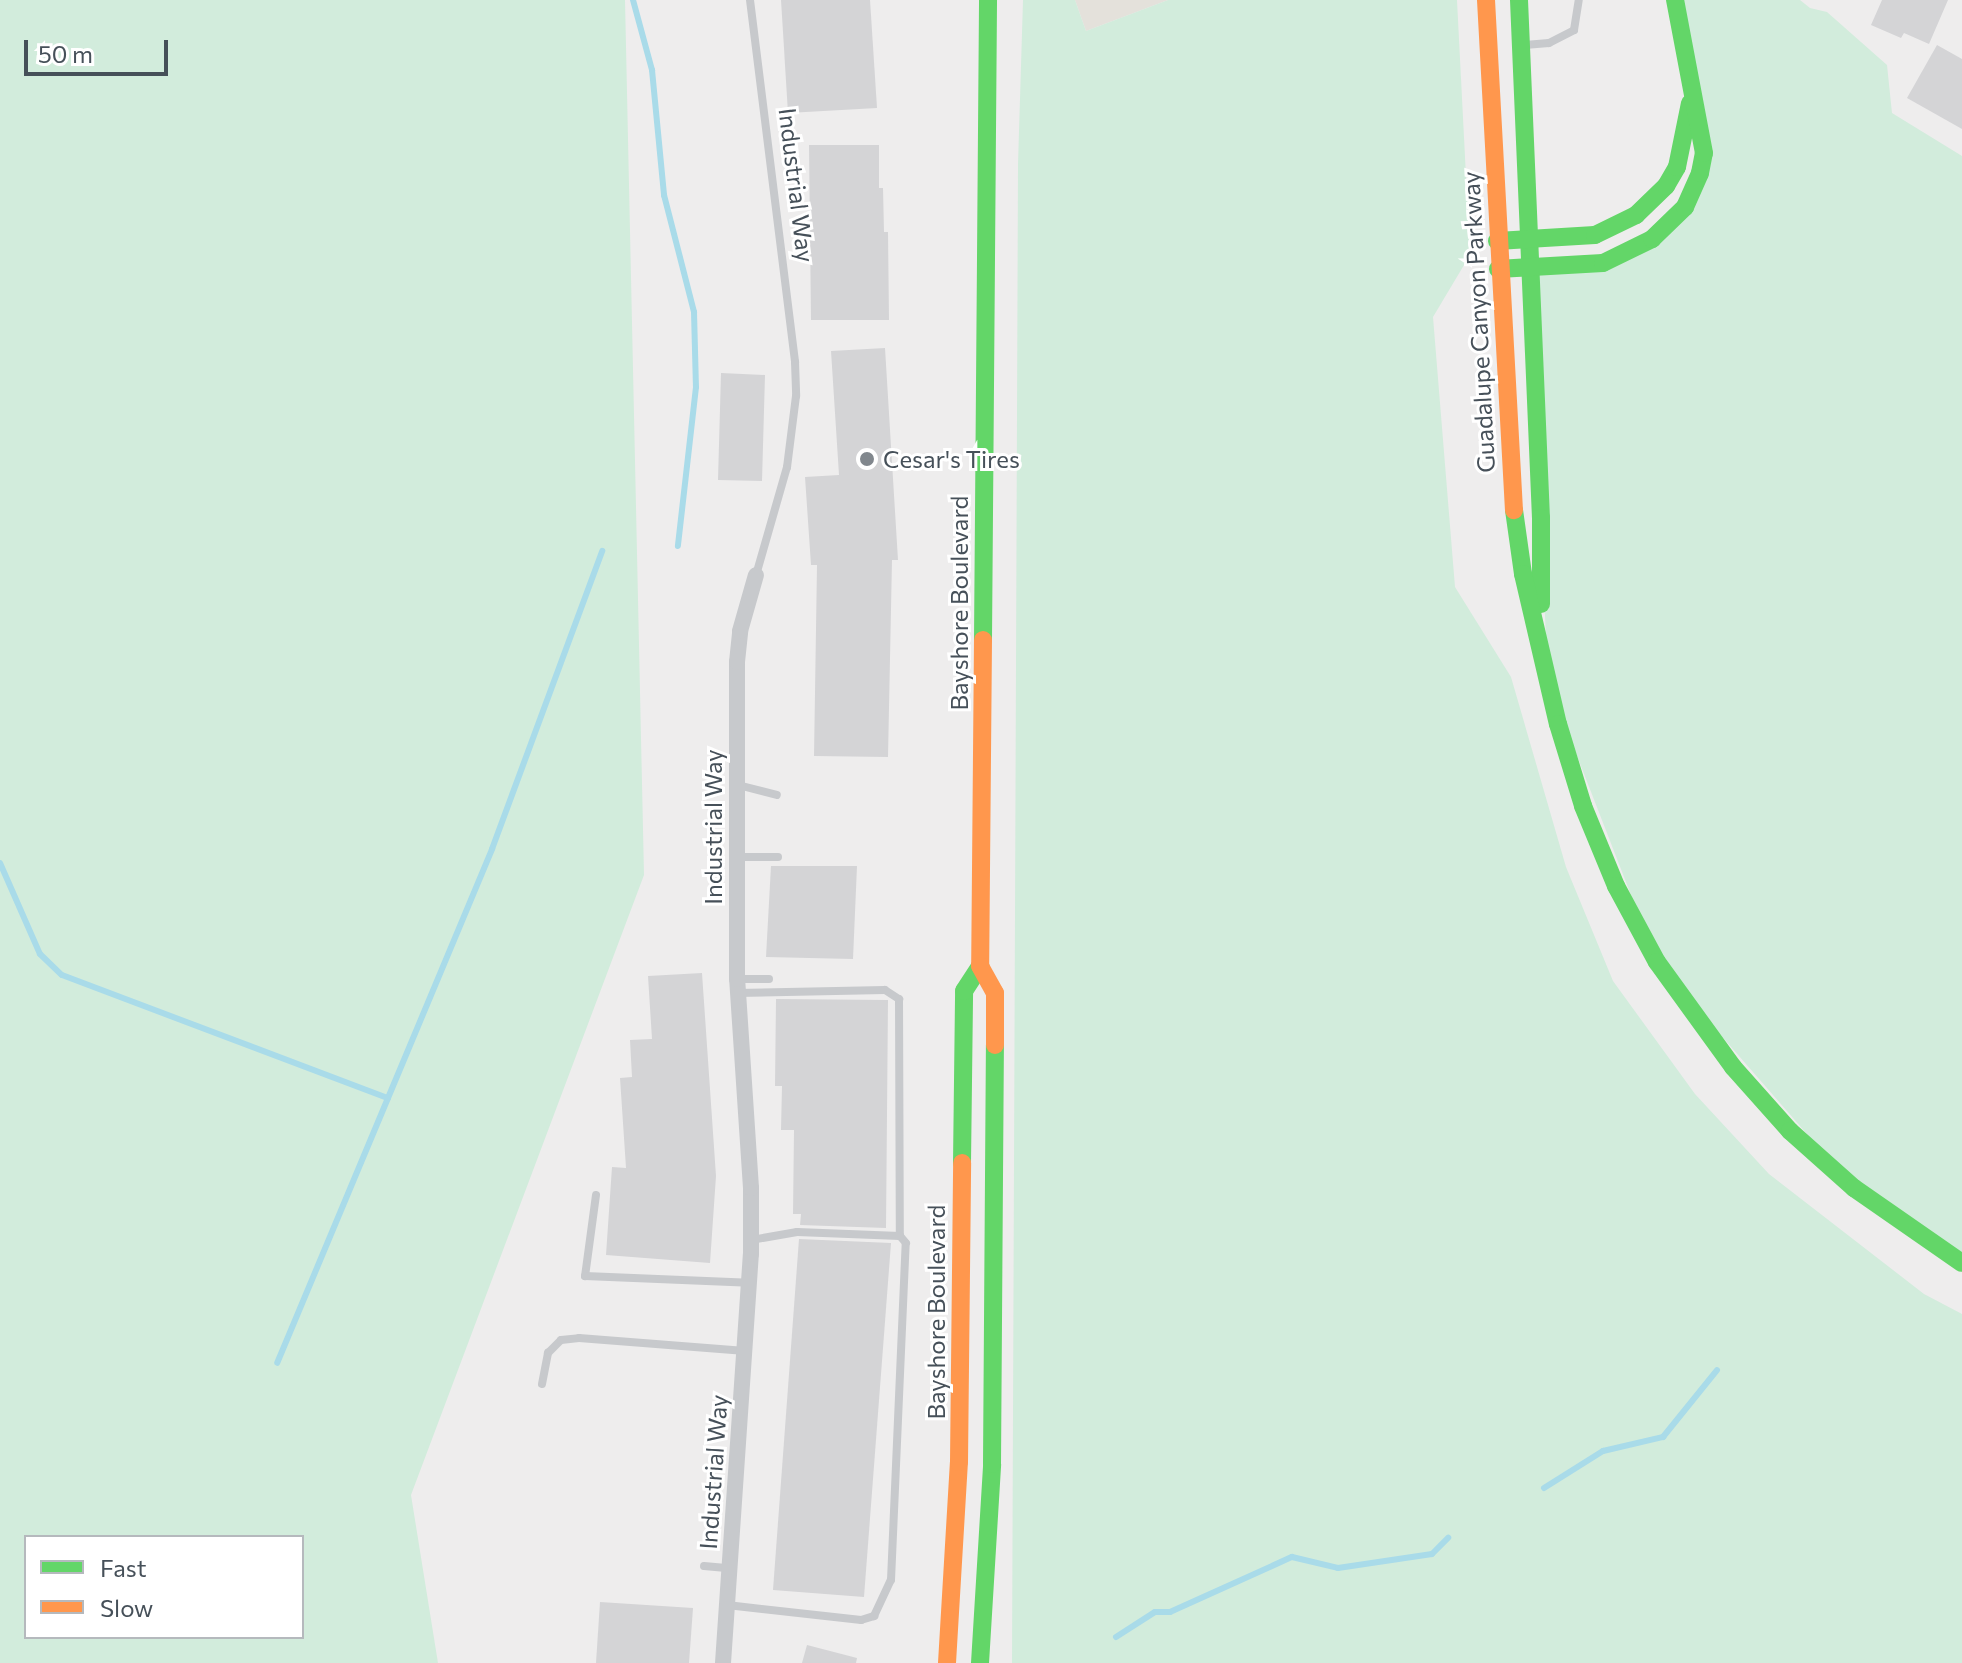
<!DOCTYPE html>
<style>
body{margin:0}
#map{position:relative;width:1962px;height:1663px;overflow:hidden;background:#eeeded;font-family:Commissioner,sans-serif}
div>[style]{position:absolute}
.commercial>*{inset:0;background:#e4e1db}
.green>*{inset:0;background:#d2ecdc}
.stream>*{height:6px;margin:-3px;padding:0 3px;transform-origin:3px;border-radius:3px;background:#a9dbe9}
.building>*{inset:0;background:#d4d4d6}
.lane>*{height:8px;margin:-4px;padding:0 4px;transform-origin:4px;border-radius:4px;background:#c7c9cc}
.street>*{height:16px;margin:-8px;padding:0 8px;transform-origin:8px;border-radius:8px;background:#c7c9cc}
.fast>*{height:18px;margin:-9px;padding:0 9px;transform-origin:9px;border-radius:9px;background:#63d668}
.slow>*{height:18px;margin:-9px;padding:0 9px;transform-origin:9px;border-radius:9px;background:#ff974d}
.dots>*{width:22px;height:22px;translate:-50% -50%;box-sizing:border-box;border:4px solid #fff;border-radius:50%}
span{translate:-50% -50%;white-space:nowrap;text-align:center;line-height:1.15;-webkit-text-stroke:6px #fff;paint-order:stroke}
.street-label{font-size:24px;color:#465059}
.poi-label{font-size:24px;color:#465059}
.left{translate:0 -50%;text-align:left}
.legend{position:absolute;left:24px;top:1535px;width:280px;height:104px;box-sizing:border-box;background:#fff;border:2px solid #b5b9bd;margin:0;padding:10px 14px;list-style:none;font-size:24px;color:#465059}
.legend li{display:flex;align-items:center;gap:16px;height:40px}
.legend b{width:40px;border:2px solid #b5b9bd}
.scale{position:absolute;left:24px;top:40px;width:144px;height:36px;box-sizing:border-box;border:4px solid #465059;border-top:0;padding-left:10px;font-size:24px;line-height:28px;white-space:nowrap;color:#465059;-webkit-text-stroke:6px #fff;paint-order:stroke}
</style>
<div id="map">
<div class="commercial">
<i style="clip-path:polygon(1075px 0,1168px 0,1086px 31px)"></i>
</div>
<div class="green">
<i style="clip-path:polygon(evenodd,0 0,625px 0,644px 875px,411px 1495px,438px 1663px,0 1663px,0 0,26px 1537px,302px 1537px,302px 1637px,26px 1637px,26px 1537px)"></i>
<i style="clip-path:polygon(1023px 0,1075px 0,1086px 31px,1168px 0,1457px 0,1470px 255px,1433px 317px,1455px 587px,1511px 677px,1566px 867px,1613px 981px,1695px 1094px,1769px 1174px,1924px 1294px,1962px 1314px,1962px 1663px,1012px 1663px,1018px 164px)"></i>
<i style="clip-path:polygon(1675px 0,1800px 0,1810px 8px,1827px 12px,1887px 65px,1892px 113px,1962px 156px,1962px 1263px,1854px 1188px,1657px 962px,1548px 681px,1529px 268px,1580px 267px,1652px 239px,1700px 173px)"></i>
</div>
<div class="stream">
<i style="left:633px;top:0;width:73px;rotate:74.8deg"></i>
<i style="left:652px;top:70px;width:126px;rotate:84.5deg"></i>
<i style="left:664px;top:195px;width:121px;rotate:75.6deg"></i>
<i style="left:694px;top:312px;width:75px;rotate:88.5deg"></i>
<i style="left:696px;top:387px;width:160px;rotate:96.5deg"></i>
<i style="left:0;top:863px;width:99px;rotate:66.3deg"></i>
<i style="left:40px;top:954px;width:30px;rotate:44deg"></i>
<i style="left:62px;top:975px;width:348px;rotate:20.7deg"></i>
<i style="left:388px;top:1098px;width:287px;rotate:112.7deg"></i>
<i style="left:388px;top:1098px;width:270px;rotate:-67.3deg"></i>
<i style="left:492px;top:849px;width:318px;rotate:-69.7deg"></i>
<i style="left:1544px;top:1488px;width:70px;rotate:-32.1deg"></i>
<i style="left:1603px;top:1451px;width:62px;rotate:-13.1deg"></i>
<i style="left:1663px;top:1437px;width:86px;rotate:-51.1deg"></i>
<i style="left:1116px;top:1637px;width:46px;rotate:-32.7deg"></i>
<i style="left:1155px;top:1612px;width:15px"></i>
<i style="left:1170px;top:1612px;width:134px;rotate:-24.3deg"></i>
<i style="left:1292px;top:1557px;width:47px;rotate:13.4deg"></i>
<i style="left:1338px;top:1568px;width:95px;rotate:-8.5deg"></i>
<i style="left:1432px;top:1554px;width:23px;rotate:-45deg"></i>
</div>
<div class="building">
<i style="clip-path:polygon(781px 0,870px 0,877px 108px,788px 113px)"></i>
<i style="clip-path:polygon(1882px 0,1948px 0,1929px 44px,1904px 33px,1901px 38px,1871px 25px)"></i>
<i style="clip-path:polygon(1937px 45px,1962px 59px,1962px 129px,1907px 98px)"></i>
<i style="clip-path:polygon(809px 145px,879px 145px,879px 188px,883px 188px,884px 232px,888px 232px,889px 320px,811px 320px)"></i>
<i style="clip-path:polygon(885px 348px,898px 560px,892px 560px,888px 757px,814px 756px,817px 565px,811px 565px,805px 477px,839px 475px,831px 351px)"></i>
<i style="clip-path:polygon(721px 373px,765px 375px,762px 481px,718px 480px)"></i>
<i style="clip-path:polygon(771px 866px,857px 866px,853px 959px,766px 957px)"></i>
<i style="clip-path:polygon(702px 973px,716px 1176px,710px 1263px,606px 1255px,612px 1167px,626px 1168px,620px 1078px,632px 1077px,630px 1040px,652px 1039px,648px 976px)"></i>
<i style="clip-path:polygon(776px 999px,888px 1000px,886px 1228px,800px 1225px,801px 1214px,793px 1214px,794px 1130px,781px 1130px,782px 1086px,775px 1086px)"></i>
<i style="clip-path:polygon(799px 1239px,891px 1243px,864px 1597px,773px 1590px)"></i>
<i style="clip-path:polygon(600px 1602px,693px 1608px,689px 1663px,596px 1663px)"></i>
<i style="clip-path:polygon(807px 1645px,857px 1658px,856px 1663px,802px 1663px)"></i>
</div>
<div class="lane">
<i style="left:750px;top:0;width:365px;rotate:82.9deg"></i>
<i style="left:795px;top:362px;width:34px;rotate:88deg"></i>
<i style="left:796px;top:396px;width:72px;rotate:97.2deg"></i>
<i style="left:787px;top:467px;width:112px;rotate:106deg"></i>
<i style="left:1525px;top:45px;width:24px;rotate:-5deg"></i>
<i style="left:1549px;top:43px;width:28px;rotate:-27deg"></i>
<i style="left:1574px;top:30px;width:30px;rotate:-81deg"></i>
<i style="left:738px;top:785px;width:40px;rotate:14.4deg"></i>
<i style="left:738px;top:857px;width:40px"></i>
<i style="left:738px;top:979px;width:31px"></i>
<i style="left:737px;top:993px;width:148px;rotate:-1.2deg"></i>
<i style="left:885px;top:990px;width:17px;rotate:33deg"></i>
<i style="left:899px;top:999px;width:237px;rotate:89.8deg"></i>
<i style="left:596px;top:1195px;width:82px;rotate:97.7deg"></i>
<i style="left:585px;top:1276px;width:164px;rotate:2.4deg"></i>
<i style="left:542px;top:1384px;width:32px;rotate:-79deg"></i>
<i style="left:548px;top:1353px;width:18px;rotate:-45deg"></i>
<i style="left:561px;top:1340px;width:18px;rotate:-6deg"></i>
<i style="left:579px;top:1338px;width:167px;rotate:4.5deg"></i>
<i style="left:704px;top:1566px;width:25px;rotate:5deg"></i>
<i style="left:727px;top:1605px;width:135px;rotate:6.4deg"></i>
<i style="left:861px;top:1620px;width:14px;rotate:-17deg"></i>
<i style="left:874px;top:1616px;width:40px;rotate:-65deg"></i>
<i style="left:891px;top:1580px;width:337px;rotate:-87.5deg"></i>
<i style="left:906px;top:1243px;width:9px;rotate:-131deg"></i>
<i style="left:900px;top:1236px;width:103px;rotate:-177.8deg"></i>
<i style="left:797px;top:1232px;width:47px;rotate:170.1deg"></i>
</div>
<div class="street">
<i style="left:723px;top:1663px;width:410px;rotate:-86.1deg"></i>
<i style="left:751px;top:1254px;width:66px;rotate:-90deg"></i>
<i style="left:751px;top:1188px;width:209px;rotate:-93.8deg"></i>
<i style="left:737px;top:979px;width:317px;rotate:-90deg"></i>
<i style="left:737px;top:662px;width:31px;rotate:-84deg"></i>
<i style="left:740px;top:631px;width:58px;rotate:-74.1deg"></i>
</div>
<div class="fast">
<i style="left:1519px;top:0;width:518px;rotate:87.57deg"></i>
<i style="left:1541px;top:518px;width:86px;rotate:90deg"></i>
<i style="left:1497px;top:241px;width:98px;rotate:-3.5deg"></i>
<i style="left:1595px;top:235px;width:46px;rotate:-26deg"></i>
<i style="left:1636px;top:215px;width:42px;rotate:-44deg"></i>
<i style="left:1666px;top:186px;width:22px;rotate:-60deg"></i>
<i style="left:1677px;top:167px;width:65px;rotate:-78.5deg"></i>
<i style="left:1498px;top:269px;width:105px;rotate:-3.3deg"></i>
<i style="left:1603px;top:263px;width:55px;rotate:-26.1deg"></i>
<i style="left:1652px;top:239px;width:46px;rotate:-44.1deg"></i>
<i style="left:1685px;top:207px;width:37px;rotate:-66deg"></i>
<i style="left:1700px;top:173px;width:20px;rotate:-79deg"></i>
<i style="left:1704px;top:153px;width:156px;rotate:-100.7deg"></i>
<i style="left:1514px;top:510px;width:65px;rotate:82deg"></i>
<i style="left:1523px;top:574px;width:154px;rotate:76.9deg"></i>
<i style="left:1558px;top:724px;width:86px;rotate:73deg"></i>
<i style="left:1583px;top:806px;width:87px;rotate:67.6deg"></i>
<i style="left:1616px;top:886px;width:86px;rotate:61.7deg"></i>
<i style="left:1657px;top:962px;width:130px;rotate:54.1deg"></i>
<i style="left:1733px;top:1067px;width:86px;rotate:48.3deg"></i>
<i style="left:1790px;top:1131px;width:86px;rotate:41.7deg"></i>
<i style="left:1854px;top:1188px;width:131px;rotate:34.8deg"></i>
<i style="left:983px;top:640px;width:640px;rotate:-89.55deg"></i>
<i style="left:962px;top:1163px;width:172px;rotate:-89.3deg"></i>
<i style="left:964px;top:991px;width:30px;rotate:-57deg"></i>
<i style="left:980px;top:1663px;width:199px;rotate:-86.5deg"></i>
<i style="left:992px;top:1464px;width:419px;rotate:-89.6deg"></i>
</div>
<div class="slow">
<i style="left:1486px;top:0;width:511px;rotate:86.86deg"></i>
<i style="left:983px;top:640px;width:326px;rotate:90.5deg"></i>
<i style="left:980px;top:966px;width:31px;rotate:61deg"></i>
<i style="left:995px;top:993px;width:52px;rotate:90deg"></i>
<i style="left:947px;top:1663px;width:201px;rotate:-86.6deg"></i>
<i style="left:959px;top:1462px;width:299px;rotate:-89.4deg"></i>
</div>
<div class="dots">
<i style="left:867px;top:459px;background:#81878d"></i>
</div>
<div class="street-label">
<span style="left:797px;top:185px;rotate:83deg">Industrial Way</span>
<span style="left:1478px;top:322px;rotate:-93deg">Guadalupe Canyon Parkway</span>
<span style="left:959px;top:603px;rotate:-90deg">Bayshore Boulevard</span>
<span style="left:713px;top:827px;rotate:-90deg">Industrial Way</span>
<span style="left:936px;top:1312px;rotate:-90deg">Bayshore Boulevard</span>
<span style="left:713px;top:1472px;rotate:-86deg">Industrial Way</span>
</div>
<div class="poi-label">
<span class="left" style="left:883px;top:459px">Cesar's Tires</span>
</div>
<ul class="legend">
<li><b style="height:10px;background:#63d668"></b>Fast</li>
<li><b style="height:10px;background:#ff974d"></b>Slow</li>
</ul>
<div class="scale">50 m</div>
</div>
